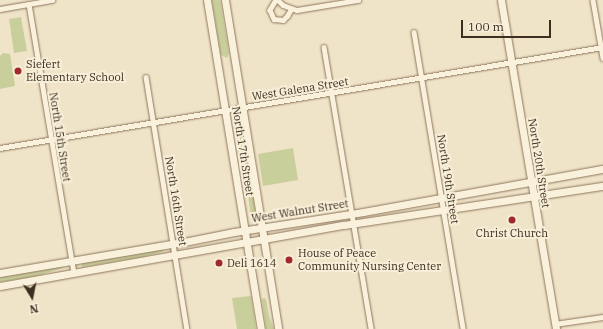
<!DOCTYPE html>
<style>
body{margin:0}
#map{position:relative;width:603px;height:329px;overflow:hidden;background:#f0e4c8;font-family:"IBM Plex Serif",serif}
div>[style]{position:absolute}
.green>*{inset:0;background:#c9cf9b}
.roads{filter:drop-shadow(0 0 1px #8d765c) drop-shadow(0 0 1px #8d765c)}
.minor>*{height:4.5px;margin:-2.25px;padding:0 2.25px;transform-origin:2.25px;border-radius:2.25px;background:#faf1dc}
.secondary>*{height:7px;margin:-3.5px;padding:0 3.5px;transform-origin:3.5px;border-radius:3.5px;background:#faf1dc}
.dots>*{width:11px;height:11px;translate:-50% -50%;box-sizing:border-box;border:2px solid #f7eed8;border-radius:50%}
span{translate:-50% -50%;white-space:nowrap;text-align:center;line-height:1.15;-webkit-text-stroke:4px #f7eed8;paint-order:stroke}
.poi-label{font-size:11px;color:#3d2e20}
.left{translate:0 -50%;text-align:left}
.street-label{font-size:11px;color:#3d2e20}
.north{position:absolute;left:12px;top:277px;width:40px;height:40px;-webkit-text-stroke:3px #f7eed8;paint-order:stroke;rotate:170deg;font-size:11px;font-weight:700;line-height:16px;text-align:center;color:#3d2e20}
.north::after{content:'';display:block;margin:auto;width:14px;height:18px;background:#3d2e20;clip-path:polygon(50% 0,100% 100%,50% 72%,0 100%)}
.scale{position:absolute;left:461px;top:20px;width:90px;height:18px;box-sizing:border-box;border:2px solid #3d2e20;border-top:0;padding-left:5px;font-size:12px;line-height:14px;white-space:nowrap;color:#3d2e20;-webkit-text-stroke:3px #f7eed8;paint-order:stroke}
</style>
<div id="map">
<div class="green">
<i style="clip-path:polygon(212px 0,220px 0,229px 53px,227px 58px,221px 55px)"></i>
<i style="clip-path:polygon(21px 17px,27px 51px,14px 53px,9px 19px)"></i>
<i style="clip-path:polygon(3px 53px,10px 54px,15px 86px,0 89px,0 56px)"></i>
<i style="clip-path:polygon(235px 118px,244px 145px,240px 150px,237px 148px,232px 119px)"></i>
<i style="clip-path:polygon(293px 148px,298px 180px,263px 186px,258px 154px)"></i>
<i style="clip-path:polygon(243px 161px,247px 162px,256px 216px,251px 217px)"></i>
<i style="clip-path:polygon(163px 247px,164px 250px,161px 252px,139px 258px,82px 267px,81px 261px)"></i>
<i style="clip-path:polygon(62px 265px,62px 268px,37px 276px,0 282px,0 275px)"></i>
<i style="clip-path:polygon(251px 296px,256px 329px,237px 329px,232px 298px)"></i>
<i style="clip-path:polygon(264px 298px,266px 299px,269px 316px,274px 329px,266px 329px,262px 299px)"></i>
</div>
<div class="roads">
<div class="minor">
<i style="left:276px;top:0;width:12px;rotate:121deg"></i>
<i style="left:270px;top:10px;width:10px;rotate:66deg"></i>
<i style="left:274px;top:19px;width:9px;rotate:6deg"></i>
<i style="left:283px;top:20px;width:6px;rotate:-45deg"></i>
<i style="left:287px;top:16px;width:8px;rotate:-60deg"></i>
<i style="left:278px;top:0;width:7px;rotate:45deg"></i>
<i style="left:283px;top:5px;width:15px;rotate:20deg"></i>
<i style="left:297px;top:10px;width:62px;rotate:-9.3deg"></i>
<i style="left:593px;top:0;width:59px;rotate:80.2deg"></i>
<i style="left:29px;top:4px;width:273px;rotate:80.5deg"></i>
<i style="left:0;top:9px;width:53px;rotate:-9.8deg"></i>
<i style="left:414px;top:32px;width:301px;rotate:80.6deg"></i>
<i style="left:324px;top:47px;width:286px;rotate:80.5deg"></i>
<i style="left:146px;top:77px;width:255px;rotate:80.8deg"></i>
<i style="left:0;top:148px;width:611px;rotate:-9.51deg"></i>
<i style="left:555px;top:324px;width:49px;rotate:-8.3deg"></i>
</div>
<div class="secondary">
<i style="left:207px;top:0;width:333px;rotate:80.7deg"></i>
<i style="left:225px;top:0;width:333px;rotate:80.8deg"></i>
<i style="left:501px;top:0;width:334px;rotate:80.5deg"></i>
<i style="left:0;top:273px;width:187px;rotate:-9.6deg"></i>
<i style="left:184px;top:242px;width:51px;rotate:-11.3deg"></i>
<i style="left:234px;top:232px;width:131px;rotate:-8.8deg"></i>
<i style="left:363px;top:212px;width:244px;rotate:-10.2deg"></i>
<i style="left:0;top:286px;width:349px;rotate:-10.1deg"></i>
<i style="left:344px;top:225px;width:262px;rotate:-8.6deg"></i>
</div>
</div>
<div class="dots">
<i style="left:18px;top:71px;background:#9e2a2b"></i>
<i style="left:512px;top:220px;background:#9e2a2b"></i>
<i style="left:289px;top:260px;background:#9e2a2b"></i>
<i style="left:219px;top:263px;background:#9e2a2b"></i>
</div>
<div class="poi-label">
<span class="left" style="left:26px;top:71px">Siefert<br>Elementary School</span>
<span style="left:512px;top:233px">Christ Church</span>
<span class="left" style="left:298px;top:260px">House of Peace<br>Community Nursing Center</span>
<span class="left" style="left:227px;top:263px">Deli 1614</span>
</div>
<div class="street-label">
<span style="left:300px;top:89px;rotate:-9deg">West Galena Street</span>
<span style="left:60px;top:137px;rotate:81deg">North 15th Street</span>
<span style="left:243px;top:151px;rotate:81deg">North 17th Street</span>
<span style="left:539px;top:163px;rotate:81deg">North 20th Street</span>
<span style="left:448px;top:179px;rotate:81deg">North 19th Street</span>
<span style="left:176px;top:201px;rotate:81deg">North 16th Street</span>
<span style="left:300px;top:211px;rotate:-9deg">West Walnut Street</span>
</div>
<div class="north">N</div>
<div class="scale">100 m</div>
</div>
